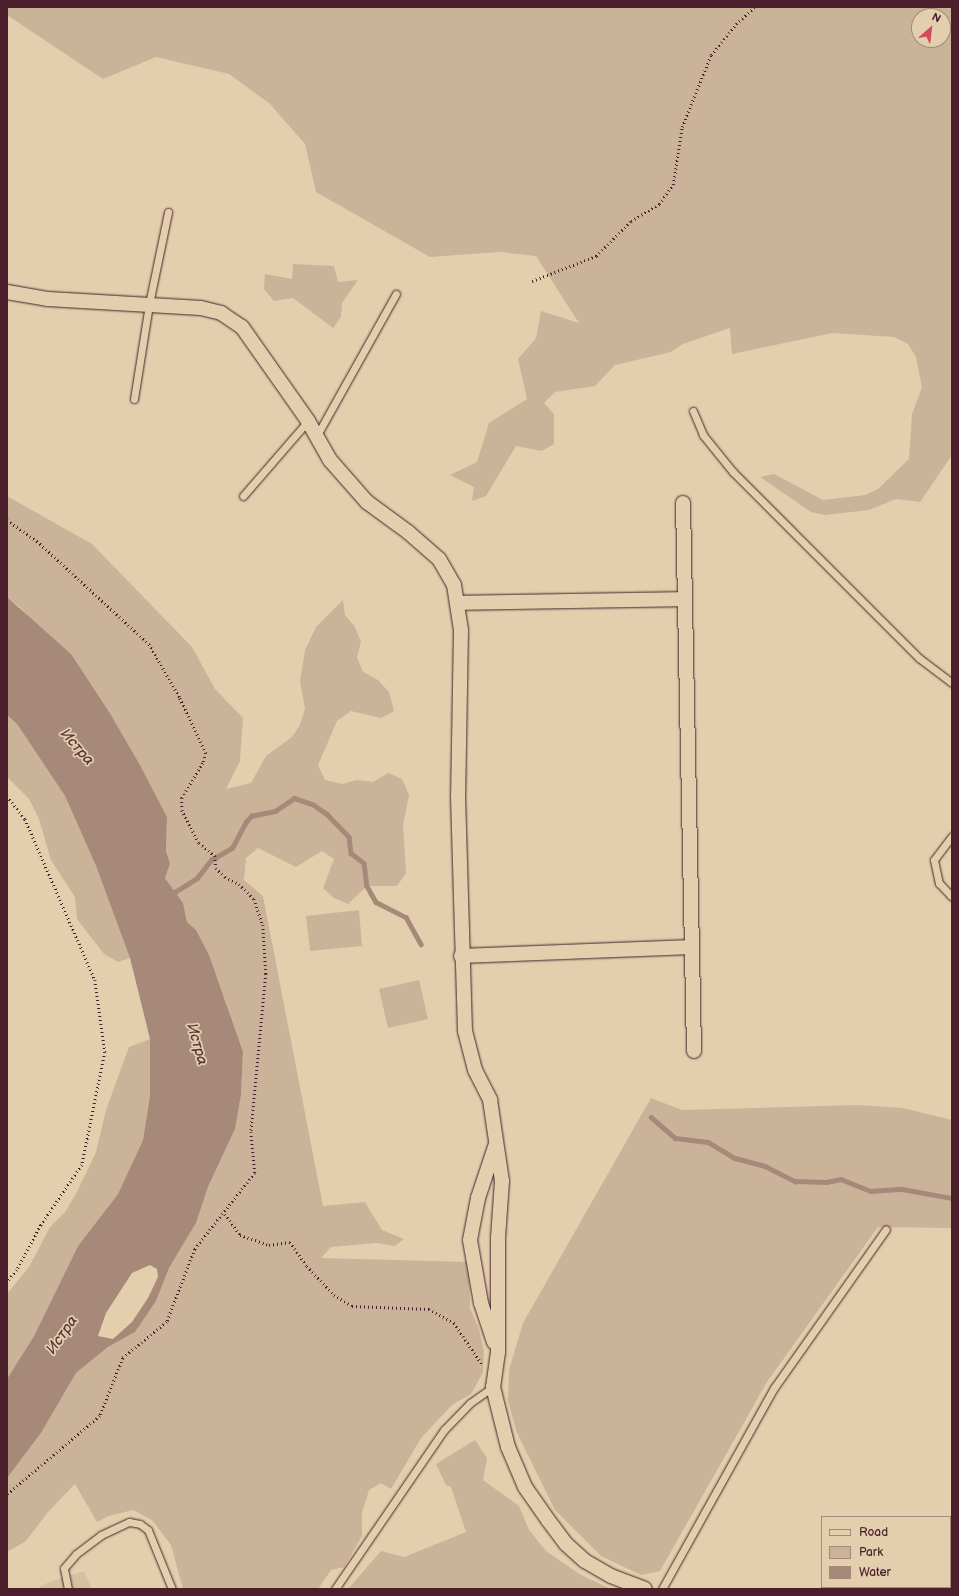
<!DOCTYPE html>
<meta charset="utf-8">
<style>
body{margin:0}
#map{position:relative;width:959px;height:1596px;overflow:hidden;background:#e3cfad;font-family:"Balsamiq Sans",sans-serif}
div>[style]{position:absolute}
.built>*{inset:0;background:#d6c0a2}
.green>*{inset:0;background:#cab398}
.water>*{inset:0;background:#a78979}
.stream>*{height:4.5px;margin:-2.25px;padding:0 2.25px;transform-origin:2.25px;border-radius:2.25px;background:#a78979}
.path>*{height:2.5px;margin-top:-1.25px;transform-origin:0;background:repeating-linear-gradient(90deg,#4a1f2b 0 1px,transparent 0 4px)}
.roads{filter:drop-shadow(0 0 1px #4a1f2b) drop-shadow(0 0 1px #4a1f2b)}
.service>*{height:7px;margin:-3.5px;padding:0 3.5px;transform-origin:3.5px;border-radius:3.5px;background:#e3cfad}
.minor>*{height:14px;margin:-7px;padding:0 7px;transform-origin:7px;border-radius:7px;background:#e3cfad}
span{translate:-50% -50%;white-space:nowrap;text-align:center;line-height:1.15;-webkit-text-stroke:3.5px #e3cfad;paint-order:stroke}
.water-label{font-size:15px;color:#5d343b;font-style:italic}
.frame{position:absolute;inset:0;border:8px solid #4a1f2b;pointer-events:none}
.legend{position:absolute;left:821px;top:1516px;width:130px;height:72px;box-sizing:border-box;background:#e3cfad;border:1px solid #a68979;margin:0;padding:5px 7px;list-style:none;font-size:12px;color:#4a1f2b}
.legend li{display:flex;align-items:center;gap:8px;height:20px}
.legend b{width:20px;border:1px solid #a68979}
.north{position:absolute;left:911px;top:8px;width:40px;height:40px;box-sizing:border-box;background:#e3cfad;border:1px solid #a68979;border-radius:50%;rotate:28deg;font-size:11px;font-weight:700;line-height:16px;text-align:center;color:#4a1f2b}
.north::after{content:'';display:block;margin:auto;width:14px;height:18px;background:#d1495b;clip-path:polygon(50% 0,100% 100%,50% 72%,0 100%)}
</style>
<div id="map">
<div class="built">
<i style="clip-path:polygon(84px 1571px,92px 1589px,36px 1589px,47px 1583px)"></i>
</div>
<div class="green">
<i style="clip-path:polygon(evenodd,7px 7px,952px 7px,952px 455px,920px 502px,896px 499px,869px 510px,825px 515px,811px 512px,760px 477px,774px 474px,823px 500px,865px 495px,878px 489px,909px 459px,912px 414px,922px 387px,916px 357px,908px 344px,894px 337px,832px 333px,732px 354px,730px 328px,683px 344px,671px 352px,615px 365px,595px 386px,555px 392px,544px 403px,554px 414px,554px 444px,542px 451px,516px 446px,486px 496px,472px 501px,474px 487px,450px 475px,477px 462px,489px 423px,527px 399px,518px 359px,536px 338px,541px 311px,579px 323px,536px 256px,500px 252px,430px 257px,316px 192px,305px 144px,269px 103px,229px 74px,156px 57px,103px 79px,7px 15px,7px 7px,919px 16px,943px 16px,943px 40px,919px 40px,919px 16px)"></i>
<i style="clip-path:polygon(293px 264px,334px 266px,338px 282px,358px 280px,342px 303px,341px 317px,333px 328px,293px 298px,274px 301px,264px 289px,265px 274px,292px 279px)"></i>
<i style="clip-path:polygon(7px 496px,92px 544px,192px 647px,215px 689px,243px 718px,240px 761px,226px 789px,251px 783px,266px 756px,292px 737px,300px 725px,305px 709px,300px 681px,305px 650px,316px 627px,343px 600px,345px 615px,355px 627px,361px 642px,357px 657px,363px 672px,378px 680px,389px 692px,394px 711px,381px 718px,351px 711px,337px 721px,318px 765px,325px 780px,342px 784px,357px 780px,373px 782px,388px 773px,402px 779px,409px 795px,403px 825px,406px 873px,397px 886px,367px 886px,348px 904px,334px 898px,323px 888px,334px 859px,322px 851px,296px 867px,258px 848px,246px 858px,244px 880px,263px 896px,323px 1206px,365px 1202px,382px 1230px,404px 1239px,395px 1246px,377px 1243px,331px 1247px,321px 1258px,469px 1262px,470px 1308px,479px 1329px,484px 1351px,483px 1373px,471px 1394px,452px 1405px,421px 1438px,391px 1489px,381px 1483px,369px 1490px,362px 1513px,362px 1536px,344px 1567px,331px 1570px,318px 1589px,183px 1589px,171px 1545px,152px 1520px,133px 1510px,109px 1516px,97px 1522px,75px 1484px,48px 1512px,26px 1541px,7px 1552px,7px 1478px,41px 1433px,76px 1373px,108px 1347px,135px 1332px,156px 1301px,169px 1268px,196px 1223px,208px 1187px,235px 1129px,241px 1095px,243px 1052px,230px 1020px,226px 1002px,196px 930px,187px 922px,183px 903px,165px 878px,170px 864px,166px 851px,167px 817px,140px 765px,111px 715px,21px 608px,7px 597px)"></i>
<i style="clip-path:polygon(7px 715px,17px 724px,65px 796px,96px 866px,130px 958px,118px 962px,104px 954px,77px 919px,75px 897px,51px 860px,39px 819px,29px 799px,7px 777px)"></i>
<i style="clip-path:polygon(359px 910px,362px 946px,310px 951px,306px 916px)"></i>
<i style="clip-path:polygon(419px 980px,428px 1019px,388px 1028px,379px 989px)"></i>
<i style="clip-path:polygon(150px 1039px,150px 1096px,143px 1140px,118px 1194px,78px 1246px,34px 1336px,7px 1379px,7px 1294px,29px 1267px,50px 1227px,65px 1212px,77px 1192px,96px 1152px,106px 1110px,129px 1047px)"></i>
<i style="clip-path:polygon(651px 1098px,682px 1110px,858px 1105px,903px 1108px,952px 1120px,952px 1228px,878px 1227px,767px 1382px,660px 1571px,641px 1575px,601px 1556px,555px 1510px,517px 1433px,508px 1401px,509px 1370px,523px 1323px)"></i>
<i style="clip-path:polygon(475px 1440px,487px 1458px,483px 1480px,519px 1506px,529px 1530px,546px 1551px,581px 1575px,611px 1589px,348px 1589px,381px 1551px,404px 1557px,466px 1532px,451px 1487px,446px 1485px,436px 1464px)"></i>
</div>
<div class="water">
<i style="clip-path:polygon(evenodd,7px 597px,71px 654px,111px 715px,140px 765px,167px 817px,166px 851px,170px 864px,165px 878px,183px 903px,187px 922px,196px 930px,209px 955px,243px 1052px,241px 1095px,235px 1129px,208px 1187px,196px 1223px,169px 1268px,156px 1301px,135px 1332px,108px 1347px,76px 1373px,41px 1433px,7px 1478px,7px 1379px,34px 1336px,78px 1246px,118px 1194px,143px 1140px,150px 1096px,150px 1039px,130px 958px,96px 866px,65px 796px,17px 724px,7px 715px,7px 597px,150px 1265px,157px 1269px,158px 1277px,148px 1298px,132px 1322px,113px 1339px,98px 1336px,106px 1313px,132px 1273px,150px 1265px)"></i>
</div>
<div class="stream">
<i style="left:173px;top:897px;width:5px;rotate:-68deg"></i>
<i style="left:175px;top:892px;width:26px;rotate:-32deg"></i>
<i style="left:197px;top:878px;width:23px;rotate:-52deg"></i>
<i style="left:211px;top:860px;width:24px;rotate:-30deg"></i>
<i style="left:232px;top:848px;width:30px;rotate:-62deg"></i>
<i style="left:246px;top:822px;width:8px;rotate:-50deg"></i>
<i style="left:251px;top:816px;width:25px;rotate:-12deg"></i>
<i style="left:275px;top:811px;width:23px;rotate:-34deg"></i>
<i style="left:294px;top:798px;width:21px;rotate:19deg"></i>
<i style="left:314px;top:805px;width:16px;rotate:35deg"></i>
<i style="left:327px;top:814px;width:32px;rotate:46deg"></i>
<i style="left:349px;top:837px;width:16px;rotate:83deg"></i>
<i style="left:351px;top:853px;width:16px;rotate:38deg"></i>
<i style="left:364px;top:863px;width:23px;rotate:83deg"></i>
<i style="left:367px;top:886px;width:18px;rotate:61deg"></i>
<i style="left:376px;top:902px;width:34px;rotate:27deg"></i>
<i style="left:406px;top:917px;width:31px;rotate:61deg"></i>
<i style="left:651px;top:1117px;width:32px;rotate:41deg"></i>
<i style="left:675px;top:1138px;width:33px;rotate:7deg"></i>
<i style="left:708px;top:1142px;width:31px;rotate:31deg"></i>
<i style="left:735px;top:1158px;width:31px;rotate:15deg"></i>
<i style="left:765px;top:1166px;width:34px;rotate:27deg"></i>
<i style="left:795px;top:1181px;width:31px;rotate:2deg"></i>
<i style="left:826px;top:1182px;width:15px;rotate:-11deg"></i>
<i style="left:841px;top:1179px;width:31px;rotate:22deg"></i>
<i style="left:870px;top:1191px;width:32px;rotate:-4deg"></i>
<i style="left:902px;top:1189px;width:51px;rotate:10.2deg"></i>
</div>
<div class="path">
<i style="left:532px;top:281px;width:69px;rotate:-21.3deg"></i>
<i style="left:596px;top:256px;width:49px;rotate:-45deg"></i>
<i style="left:631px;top:221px;width:33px;rotate:-31deg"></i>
<i style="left:659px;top:204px;width:24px;rotate:-54deg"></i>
<i style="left:673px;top:185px;width:59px;rotate:-81.2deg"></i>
<i style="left:682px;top:127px;width:78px;rotate:-68.1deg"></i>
<i style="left:711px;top:55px;width:40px;rotate:-51deg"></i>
<i style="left:736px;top:24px;width:25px;rotate:-42deg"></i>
<i style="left:7px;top:520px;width:37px;rotate:35deg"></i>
<i style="left:37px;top:541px;width:152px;rotate:42.6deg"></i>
<i style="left:149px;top:644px;width:62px;rotate:60.1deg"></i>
<i style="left:180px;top:698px;width:61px;rotate:64.7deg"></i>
<i style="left:206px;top:753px;width:10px;rotate:107deg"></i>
<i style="left:203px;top:763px;width:41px;rotate:121deg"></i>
<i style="left:182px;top:798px;width:12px;rotate:90deg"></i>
<i style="left:182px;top:810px;width:37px;rotate:63deg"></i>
<i style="left:199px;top:843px;width:21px;rotate:39deg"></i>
<i style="left:215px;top:856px;width:12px;rotate:85deg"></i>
<i style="left:216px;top:868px;width:13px;rotate:45deg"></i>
<i style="left:225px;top:877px;width:16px;rotate:27deg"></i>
<i style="left:239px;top:884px;width:21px;rotate:45deg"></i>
<i style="left:254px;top:899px;width:28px;rotate:71deg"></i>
<i style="left:263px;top:925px;width:49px;rotate:86.5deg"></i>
<i style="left:266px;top:974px;width:159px;rotate:95.4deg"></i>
<i style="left:251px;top:1132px;width:41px;rotate:84.4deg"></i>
<i style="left:255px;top:1173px;width:97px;rotate:128.3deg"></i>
<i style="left:195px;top:1249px;width:78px;rotate:111deg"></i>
<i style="left:167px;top:1322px;width:57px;rotate:140.7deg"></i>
<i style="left:123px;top:1358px;width:62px;rotate:111.6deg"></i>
<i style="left:100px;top:1416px;width:122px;rotate:139.7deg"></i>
<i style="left:7px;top:796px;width:29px;rotate:52deg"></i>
<i style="left:25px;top:819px;width:176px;rotate:66.5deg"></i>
<i style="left:95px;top:980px;width:73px;rotate:82.1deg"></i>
<i style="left:105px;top:1052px;width:115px;rotate:101.5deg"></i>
<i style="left:82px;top:1165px;width:73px;rotate:124.3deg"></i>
<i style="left:41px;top:1225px;width:51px;rotate:118.1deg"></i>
<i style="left:17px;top:1270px;width:16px;rotate:130deg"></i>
<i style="left:225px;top:1214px;width:26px;rotate:54deg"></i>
<i style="left:240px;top:1235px;width:31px;rotate:19deg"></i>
<i style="left:269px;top:1245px;width:21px;rotate:-8deg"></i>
<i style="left:290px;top:1242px;width:29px;rotate:55deg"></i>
<i style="left:307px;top:1266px;width:40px;rotate:47deg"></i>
<i style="left:334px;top:1295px;width:21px;rotate:31deg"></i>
<i style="left:352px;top:1306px;width:77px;rotate:2.2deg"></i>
<i style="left:429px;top:1309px;width:29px;rotate:29deg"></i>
<i style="left:454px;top:1323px;width:50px;rotate:55.7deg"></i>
</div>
<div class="roads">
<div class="service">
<i style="left:134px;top:399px;width:96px;rotate:-81deg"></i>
<i style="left:149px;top:304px;width:94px;rotate:-78.3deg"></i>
<i style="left:693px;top:411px;width:26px;rotate:67deg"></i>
<i style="left:703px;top:435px;width:48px;rotate:51deg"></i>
<i style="left:733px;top:472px;width:263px;rotate:45deg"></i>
<i style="left:919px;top:658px;width:41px;rotate:37.1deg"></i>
<i style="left:316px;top:437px;width:164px;rotate:-60.8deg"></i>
<i style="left:243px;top:496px;width:99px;rotate:-49.1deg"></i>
<i style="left:952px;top:836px;width:30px;rotate:127deg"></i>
<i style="left:934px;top:860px;width:24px;rotate:78deg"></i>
<i style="left:939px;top:883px;width:19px;rotate:47deg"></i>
<i style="left:68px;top:1589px;width:21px;rotate:-101deg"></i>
<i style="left:64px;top:1568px;width:18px;rotate:-49deg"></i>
<i style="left:76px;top:1554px;width:31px;rotate:-37deg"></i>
<i style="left:101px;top:1535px;width:31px;rotate:-25deg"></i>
<i style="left:129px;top:1522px;width:11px;rotate:10deg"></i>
<i style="left:140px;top:1524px;width:10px;rotate:37deg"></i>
<i style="left:148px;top:1530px;width:64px;rotate:67.9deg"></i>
<i style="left:335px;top:1589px;width:193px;rotate:-55.6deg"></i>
<i style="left:444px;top:1430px;width:37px;rotate:-46deg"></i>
<i style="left:470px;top:1403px;width:28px;rotate:-35deg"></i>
<i style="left:662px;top:1589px;width:230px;rotate:-60.9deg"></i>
<i style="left:774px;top:1388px;width:194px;rotate:-54.8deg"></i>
</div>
<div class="minor">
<i style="left:7px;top:292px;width:42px;rotate:9.7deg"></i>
<i style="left:48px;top:299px;width:153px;rotate:3.4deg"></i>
<i style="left:201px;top:308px;width:21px;rotate:14deg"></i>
<i style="left:221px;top:313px;width:25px;rotate:34deg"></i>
<i style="left:242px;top:327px;width:115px;rotate:54.9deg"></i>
<i style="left:308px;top:421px;width:45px;rotate:60.6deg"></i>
<i style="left:330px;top:460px;width:56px;rotate:48.6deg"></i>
<i style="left:367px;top:502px;width:51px;rotate:36.2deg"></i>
<i style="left:408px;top:532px;width:41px;rotate:41.1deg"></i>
<i style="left:439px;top:559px;width:30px;rotate:60deg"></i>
<i style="left:454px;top:585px;width:46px;rotate:81.2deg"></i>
<i style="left:461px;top:630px;width:166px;rotate:91deg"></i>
<i style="left:458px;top:796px;width:235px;rotate:88.3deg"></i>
<i style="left:465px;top:1031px;width:40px;rotate:75.6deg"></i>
<i style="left:475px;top:1070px;width:34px;rotate:63deg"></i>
<i style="left:490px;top:1100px;width:82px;rotate:81.6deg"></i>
<i style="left:502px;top:1181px;width:57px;rotate:94deg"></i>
<i style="left:498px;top:1238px;width:114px;rotate:90deg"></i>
<i style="left:498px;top:1352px;width:35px;rotate:98deg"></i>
<i style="left:493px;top:1387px;width:62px;rotate:76deg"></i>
<i style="left:508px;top:1447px;width:43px;rotate:67deg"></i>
<i style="left:525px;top:1487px;width:40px;rotate:55.1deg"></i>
<i style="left:548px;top:1520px;width:30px;rotate:53deg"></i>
<i style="left:566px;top:1544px;width:25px;rotate:42deg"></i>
<i style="left:585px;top:1561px;width:30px;rotate:30deg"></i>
<i style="left:611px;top:1576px;width:36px;rotate:21deg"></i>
<i style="left:683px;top:503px;width:548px;rotate:88.85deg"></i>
<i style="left:457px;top:603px;width:228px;rotate:-1deg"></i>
<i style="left:461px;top:956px;width:231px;rotate:-2.2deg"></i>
<i style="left:494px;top:1342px;width:41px;rotate:-108.4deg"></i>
<i style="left:481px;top:1303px;width:64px;rotate:-99.9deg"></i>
<i style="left:470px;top:1240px;width:43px;rotate:-79.2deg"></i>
<i style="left:478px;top:1198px;width:57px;rotate:-71.6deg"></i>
</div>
</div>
<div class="water-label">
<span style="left:77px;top:747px;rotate:49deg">Истра</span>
<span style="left:197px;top:1044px;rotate:74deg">Истра</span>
<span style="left:62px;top:1335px;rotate:-55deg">Истра</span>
</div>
<div class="frame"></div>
<ul class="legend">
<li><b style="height:5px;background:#e3cfad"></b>Road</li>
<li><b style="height:11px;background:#cab398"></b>Park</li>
<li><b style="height:11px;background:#a78979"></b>Water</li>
</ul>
<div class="north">N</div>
</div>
